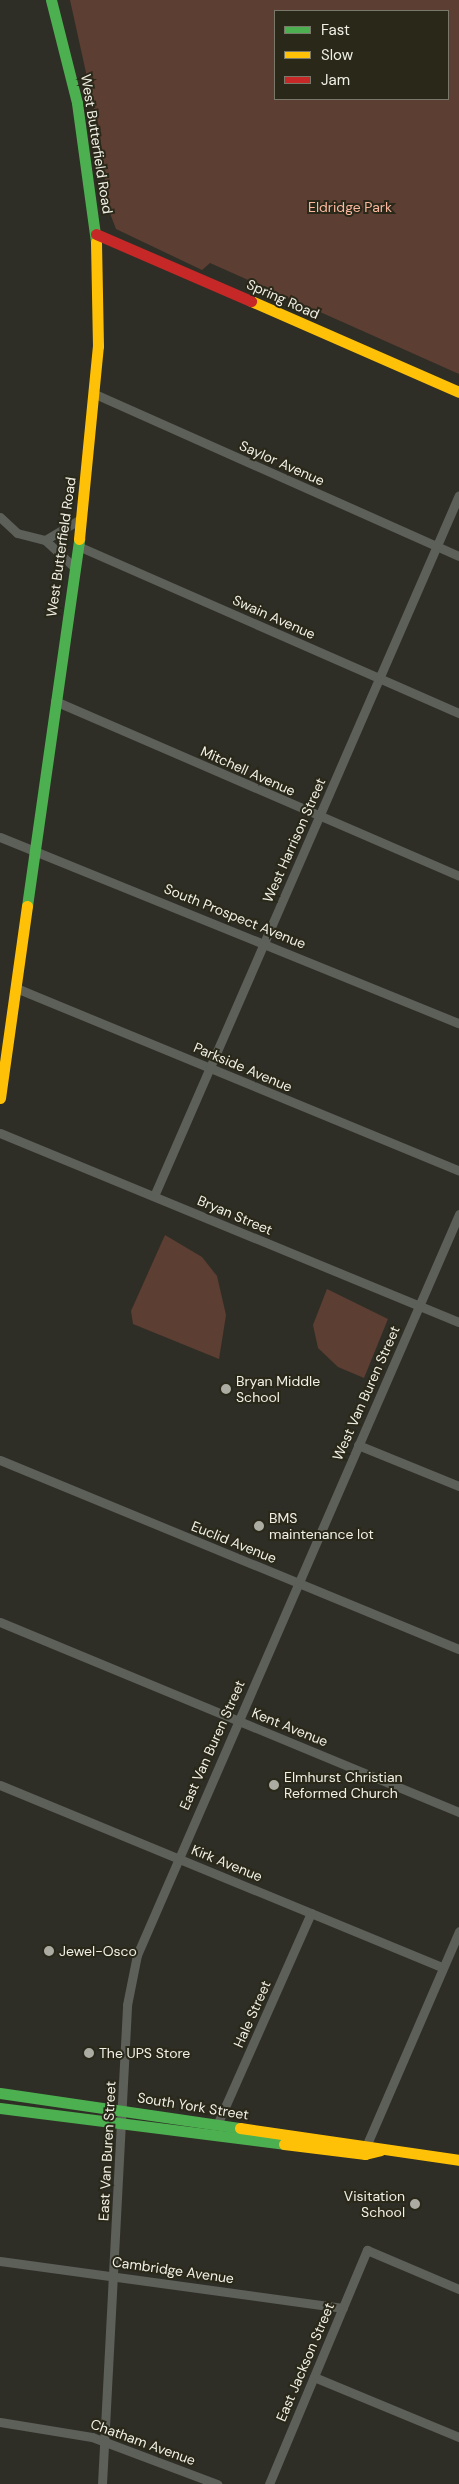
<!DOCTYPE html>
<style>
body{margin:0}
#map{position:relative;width:459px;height:2484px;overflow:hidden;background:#2f2e26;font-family:"DM Sans",sans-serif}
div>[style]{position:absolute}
.green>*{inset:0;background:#5c3e32}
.street>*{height:9px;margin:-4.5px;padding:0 4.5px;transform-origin:4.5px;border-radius:4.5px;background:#5c6059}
.fast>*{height:11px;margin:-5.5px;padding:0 5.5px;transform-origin:5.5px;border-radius:5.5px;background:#4caf50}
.slow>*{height:11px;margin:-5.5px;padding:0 5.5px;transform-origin:5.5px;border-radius:5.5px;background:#ffc107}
.jam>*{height:11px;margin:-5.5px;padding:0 5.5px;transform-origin:5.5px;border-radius:5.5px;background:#c62828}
.dots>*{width:14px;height:14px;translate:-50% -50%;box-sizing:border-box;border:2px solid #292819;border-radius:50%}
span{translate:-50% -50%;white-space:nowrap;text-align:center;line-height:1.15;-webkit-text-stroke:4px #292819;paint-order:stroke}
.street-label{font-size:14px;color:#f1f0e6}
.park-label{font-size:14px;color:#fbb89f}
.poi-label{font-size:14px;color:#f1f0e6}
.left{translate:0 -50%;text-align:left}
.right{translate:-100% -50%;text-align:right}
.legend{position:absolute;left:274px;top:10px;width:175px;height:90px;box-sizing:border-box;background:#292819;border:1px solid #79786b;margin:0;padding:6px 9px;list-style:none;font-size:15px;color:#f1f0e6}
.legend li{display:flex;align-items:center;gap:10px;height:25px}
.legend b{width:25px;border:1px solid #79786b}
</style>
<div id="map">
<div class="green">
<i style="clip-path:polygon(evenodd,70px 0,459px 0,459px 374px,210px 263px,202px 270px,116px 229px,108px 208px,100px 136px,70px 0,275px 11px,448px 11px,448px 99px,275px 99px,275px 11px)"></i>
<i style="clip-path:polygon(165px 1235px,202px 1257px,217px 1276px,226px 1315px,219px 1359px,133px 1324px,131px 1311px)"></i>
<i style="clip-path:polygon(327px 1289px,388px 1319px,364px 1378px,338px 1367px,318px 1348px,313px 1325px)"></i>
</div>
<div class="street">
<i style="left:95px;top:394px;width:398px;rotate:24deg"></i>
<i style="left:0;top:517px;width:23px;rotate:43deg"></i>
<i style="left:17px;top:533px;width:29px;rotate:14deg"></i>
<i style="left:45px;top:540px;width:40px;rotate:43deg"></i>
<i style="left:45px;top:540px;width:43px;rotate:-30.7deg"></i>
<i style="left:78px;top:546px;width:416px;rotate:23.7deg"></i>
<i style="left:55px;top:701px;width:440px;rotate:23.4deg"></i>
<i style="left:0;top:837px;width:495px;rotate:22.1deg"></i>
<i style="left:16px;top:988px;width:479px;rotate:22.4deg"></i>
<i style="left:0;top:1133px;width:496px;rotate:22.4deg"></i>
<i style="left:154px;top:1196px;width:764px;rotate:-66.49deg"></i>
<i style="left:358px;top:1445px;width:109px;rotate:22.1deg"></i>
<i style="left:0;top:1460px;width:496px;rotate:22.4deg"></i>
<i style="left:0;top:1622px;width:497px;rotate:22.5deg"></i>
<i style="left:0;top:1785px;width:479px;rotate:22.4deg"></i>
<i style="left:217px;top:2125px;width:232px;rotate:-66.1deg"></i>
<i style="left:367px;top:2144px;width:232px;rotate:-66.6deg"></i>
<i style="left:0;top:2261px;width:346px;rotate:7.8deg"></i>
<i style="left:314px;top:2377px;width:157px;rotate:22.5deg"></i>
<i style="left:0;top:2422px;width:93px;rotate:9.3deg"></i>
<i style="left:92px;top:2437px;width:134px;rotate:20.6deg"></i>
<i style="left:102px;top:2484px;width:480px;rotate:-87deg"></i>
<i style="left:127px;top:2005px;width:51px;rotate:-78.7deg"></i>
<i style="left:137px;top:1955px;width:808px;rotate:-66.51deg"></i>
<i style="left:269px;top:2484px;width:254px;rotate:-67.3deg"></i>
<i style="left:367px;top:2250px;width:100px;rotate:23deg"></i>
</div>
<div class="fast">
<i style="left:51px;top:0;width:106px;rotate:75.8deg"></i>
<i style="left:77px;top:103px;width:140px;rotate:82.2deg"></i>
<i style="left:27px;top:906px;width:371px;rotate:-81.9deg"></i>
<i style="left:0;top:2093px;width:243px;rotate:8.3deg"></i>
<i style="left:0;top:2108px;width:286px;rotate:7.2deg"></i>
</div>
<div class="slow">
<i style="left:251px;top:301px;width:227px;rotate:23.6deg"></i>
<i style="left:79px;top:539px;width:194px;rotate:-84.4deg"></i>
<i style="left:98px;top:346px;width:104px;rotate:-91.1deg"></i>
<i style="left:0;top:1098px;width:194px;rotate:-82deg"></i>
<i style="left:240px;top:2128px;width:221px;rotate:8.3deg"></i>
<i style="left:284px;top:2144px;width:82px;rotate:7deg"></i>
<i style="left:365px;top:2154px;width:16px;rotate:-14deg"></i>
</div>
<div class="jam">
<i style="left:96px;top:234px;width:169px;rotate:23.4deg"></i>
</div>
<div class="dots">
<i style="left:226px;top:1389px;background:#adaca3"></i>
<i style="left:259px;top:1526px;background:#adaca3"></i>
<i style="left:274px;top:1785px;background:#adaca3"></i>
<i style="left:49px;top:1951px;background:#adaca3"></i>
<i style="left:89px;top:2053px;background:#adaca3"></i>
<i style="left:415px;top:2204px;background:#adaca3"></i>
</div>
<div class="street-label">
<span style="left:97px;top:144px;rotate:81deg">West Butterfield Road</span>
<span style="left:283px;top:299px;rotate:24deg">Spring Road</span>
<span style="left:282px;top:463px;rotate:24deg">Saylor Avenue</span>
<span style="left:61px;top:547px;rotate:-82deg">West Butterfield Road</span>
<span style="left:274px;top:617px;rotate:24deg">Swain Avenue</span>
<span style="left:248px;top:771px;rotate:24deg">Mitchell Avenue</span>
<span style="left:294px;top:840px;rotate:-66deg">West Harrison Street</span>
<span style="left:235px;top:916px;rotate:22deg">South Prospect Avenue</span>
<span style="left:243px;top:1067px;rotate:23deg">Parkside Avenue</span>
<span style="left:235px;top:1215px;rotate:23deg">Bryan Street</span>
<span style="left:366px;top:1393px;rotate:-66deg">West Van Buren Street</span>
<span style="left:234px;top:1542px;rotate:22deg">Euclid Avenue</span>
<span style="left:290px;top:1727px;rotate:22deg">Kent Avenue</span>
<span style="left:212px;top:1745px;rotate:-66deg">East Van Buren Street</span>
<span style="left:227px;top:1863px;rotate:22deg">Kirk Avenue</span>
<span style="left:252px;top:2014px;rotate:-66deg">Hale Street</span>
<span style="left:193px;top:2106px;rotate:9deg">South York Street</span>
<span style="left:107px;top:2151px;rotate:-87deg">East Van Buren Street</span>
<span style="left:173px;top:2270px;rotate:8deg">Cambridge Avenue</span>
<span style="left:305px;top:2362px;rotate:-67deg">East Jackson Street</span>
<span style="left:143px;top:2442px;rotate:20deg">Chatham Avenue</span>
</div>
<div class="park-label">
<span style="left:350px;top:207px">Eldridge Park</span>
</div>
<div class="poi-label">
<span class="left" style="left:236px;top:1389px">Bryan Middle<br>School</span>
<span class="left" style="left:269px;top:1526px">BMS<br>maintenance lot</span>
<span class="left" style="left:284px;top:1785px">Elmhurst Christian<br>Reformed Church</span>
<span class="left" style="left:59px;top:1951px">Jewel-Osco</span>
<span class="left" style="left:99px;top:2053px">The UPS Store</span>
<span class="right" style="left:405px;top:2204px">Visitation<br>School</span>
</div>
<ul class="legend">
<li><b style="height:6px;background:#4caf50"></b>Fast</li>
<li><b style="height:6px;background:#ffc107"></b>Slow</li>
<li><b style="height:6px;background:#c62828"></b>Jam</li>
</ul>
</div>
